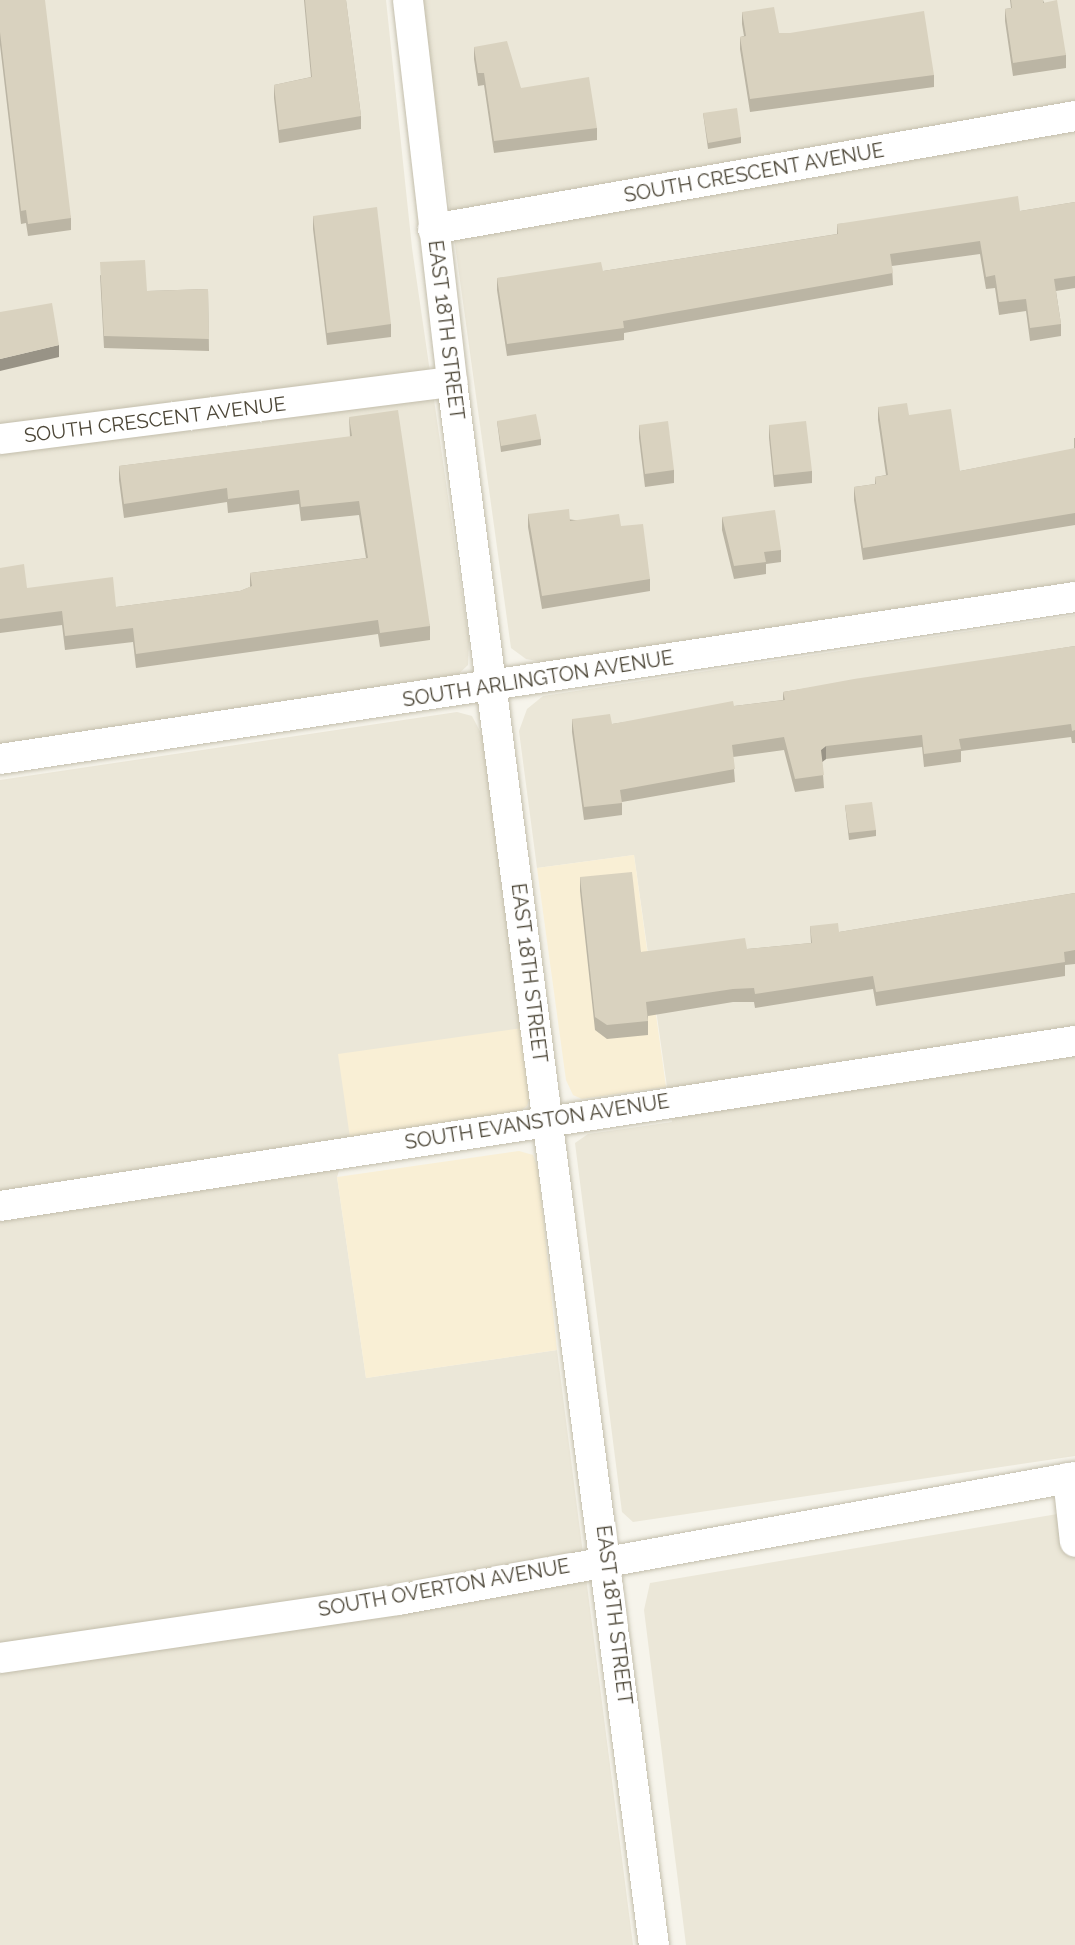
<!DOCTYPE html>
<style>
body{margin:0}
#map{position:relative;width:1075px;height:1945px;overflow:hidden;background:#f6f4eb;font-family:Raleway,sans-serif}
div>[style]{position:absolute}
.residential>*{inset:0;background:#ebe7d8}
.commercial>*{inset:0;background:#f9efd5}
.roads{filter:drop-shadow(0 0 2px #c3beac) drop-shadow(0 0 2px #c3beac)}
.minor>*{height:30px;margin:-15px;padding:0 15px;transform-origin:15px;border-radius:15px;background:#fff}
.wall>*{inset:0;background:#bbb5a4}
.shaded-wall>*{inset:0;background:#989386}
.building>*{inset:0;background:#d9d2bf}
span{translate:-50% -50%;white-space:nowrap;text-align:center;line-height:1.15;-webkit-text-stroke:8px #fff;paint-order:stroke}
.street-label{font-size:20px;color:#4c4637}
</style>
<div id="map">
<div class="residential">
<i style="clip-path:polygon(0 0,386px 0,412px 248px,469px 641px,468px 665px,452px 680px,0 747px)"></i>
<i style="clip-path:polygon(421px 0,1075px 0,1075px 582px,548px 663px,526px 659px,511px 648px)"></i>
<i style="clip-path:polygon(1075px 615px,1075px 1456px,633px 1522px,622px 1512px,575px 1143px,588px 1134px,672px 1122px,634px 855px,537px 868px,519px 731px,527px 709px,543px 696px)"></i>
<i style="clip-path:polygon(457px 712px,472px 716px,483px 737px,523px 1028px,350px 1138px,337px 1177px,366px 1378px,557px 1350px,633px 1945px,0 1945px,0 780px)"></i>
<i style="clip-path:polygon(1075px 1511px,1075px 1945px,686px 1945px,644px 1610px,650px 1583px)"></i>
</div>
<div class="commercial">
<i style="clip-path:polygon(634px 855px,666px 1087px,582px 1099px,573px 1095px,566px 1080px,537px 868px)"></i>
<i style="clip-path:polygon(523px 1028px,531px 1094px,527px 1106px,517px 1113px,350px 1138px,338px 1054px)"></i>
<i style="clip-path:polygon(519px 1151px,533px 1155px,538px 1168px,557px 1350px,366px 1378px,337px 1177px)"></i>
</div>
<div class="roads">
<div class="minor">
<i style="left:408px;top:0;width:385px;rotate:83.4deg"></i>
<i style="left:452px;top:382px;width:1576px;rotate:82.64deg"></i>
<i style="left:433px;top:229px;width:652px;rotate:-9.98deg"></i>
<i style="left:0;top:439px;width:456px;rotate:-7.2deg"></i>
<i style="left:0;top:759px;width:1087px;rotate:-8.57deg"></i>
<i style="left:0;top:1206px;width:1088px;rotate:-8.73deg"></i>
<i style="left:1068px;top:1478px;width:64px;rotate:83.8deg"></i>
<i style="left:0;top:1658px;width:402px;rotate:-8.3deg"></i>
<i style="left:398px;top:1600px;width:688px;rotate:-10.3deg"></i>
</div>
</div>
<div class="wall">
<i style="clip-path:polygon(0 0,71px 218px,71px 230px,28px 236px,26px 223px,21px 224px,0 45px)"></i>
<i style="clip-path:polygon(304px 0,346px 0,361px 116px,361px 129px,279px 143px,274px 98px,274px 85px,311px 77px)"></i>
<i style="clip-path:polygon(1010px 0,1043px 0,1066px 55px,1066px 68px,1013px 76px,1005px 21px,1005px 9px,1011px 8px)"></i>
<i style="clip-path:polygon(742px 12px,779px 33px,934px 75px,934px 87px,750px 112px,740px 49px,740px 37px,744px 36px,742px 24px)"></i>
<i style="clip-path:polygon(474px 47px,521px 88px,597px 128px,597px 140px,494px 153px,484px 85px,478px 86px,474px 59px)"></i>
<i style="clip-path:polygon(703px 113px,741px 137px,741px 143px,708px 149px)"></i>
<i style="clip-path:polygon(1075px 202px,1075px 288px,1056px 291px,1061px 324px,1061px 336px,1030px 341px,1026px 311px,999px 315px,995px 288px,986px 289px,980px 254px,892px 266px,893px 285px,624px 333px,624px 340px,507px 356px,497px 290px,497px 278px,603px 271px,837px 234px,837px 224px,1020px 211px)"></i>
<i style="clip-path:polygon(313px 216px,391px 324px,391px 337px,327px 345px,313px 229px)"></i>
<i style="clip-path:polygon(100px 275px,147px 291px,208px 289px,209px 351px,104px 348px)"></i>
<i style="clip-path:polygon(878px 407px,909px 415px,960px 471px,1074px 449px,1074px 438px,1075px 438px,1075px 525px,863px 560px,854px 500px,854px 487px,875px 484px,875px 477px,886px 475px,878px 420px)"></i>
<i style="clip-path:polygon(349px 417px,430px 626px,430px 640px,380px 647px,378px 634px,136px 668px,133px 642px,65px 650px,62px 625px,0 633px,0 568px,27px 588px,116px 607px,240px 591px,250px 587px,250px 573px,366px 558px,359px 515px,301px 521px,299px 504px,228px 513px,227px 502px,124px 518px,119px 480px,119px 466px,350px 437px)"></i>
<i style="clip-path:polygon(497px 421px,541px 439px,541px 445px,501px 452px)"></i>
<i style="clip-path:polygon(639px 425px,674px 470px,674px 483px,645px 487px,639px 438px)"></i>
<i style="clip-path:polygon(769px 425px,812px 471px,812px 483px,774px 487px,769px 438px)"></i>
<i style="clip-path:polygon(528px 514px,621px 526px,650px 579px,650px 591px,542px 609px,528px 527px)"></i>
<i style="clip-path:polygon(722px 517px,781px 550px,781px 562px,766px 564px,766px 574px,734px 579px,722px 530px)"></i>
<i style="clip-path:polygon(1075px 646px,1075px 743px,1072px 743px,1071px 737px,961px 751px,961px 762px,924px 767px,922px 747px,826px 759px,822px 761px,824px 788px,795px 792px,784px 750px,733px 757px,735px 782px,622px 802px,622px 815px,584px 820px,572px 732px,572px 719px,612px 724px,734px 706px,783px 700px,783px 692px)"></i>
<i style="clip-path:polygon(845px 805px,876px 830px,876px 836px,849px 840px)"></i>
<i style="clip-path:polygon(580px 877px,641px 952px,747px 949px,811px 943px,810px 926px,839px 932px,1075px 893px,1075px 964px,1065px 965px,1065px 976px,876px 1006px,873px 989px,755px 1008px,754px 1002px,733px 1002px,648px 1016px,648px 1035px,607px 1039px,595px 1030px,580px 891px)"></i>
</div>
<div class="shaded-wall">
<i style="clip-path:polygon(59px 345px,59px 357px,0 371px,0 359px)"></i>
<i style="clip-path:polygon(826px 746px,826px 759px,821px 763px,821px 750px)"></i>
</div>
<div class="building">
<i style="clip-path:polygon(0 0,45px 0,71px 218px,28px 224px,26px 210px,21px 211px,0 32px)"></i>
<i style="clip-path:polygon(305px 0,346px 0,361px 116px,279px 130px,274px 85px,312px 77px)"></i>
<i style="clip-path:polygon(1011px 0,1043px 0,1043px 3px,1057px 0,1066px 55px,1013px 63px,1005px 9px,1012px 8px)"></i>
<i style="clip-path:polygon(774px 7px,779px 33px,790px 33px,924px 11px,934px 75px,750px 99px,740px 37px,746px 36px,742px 12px)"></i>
<i style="clip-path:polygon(507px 41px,521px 88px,589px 77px,597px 128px,494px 141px,484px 73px,478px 73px,474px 47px)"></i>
<i style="clip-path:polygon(737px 108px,741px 137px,708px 143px,703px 113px)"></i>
<i style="clip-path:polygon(1018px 196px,1020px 211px,1075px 202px,1075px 276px,1054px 279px,1061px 324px,1030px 328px,1026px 299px,999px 302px,995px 275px,986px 277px,980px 241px,890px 254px,893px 273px,623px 321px,624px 328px,507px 344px,497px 278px,601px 262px,603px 271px,838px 234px,837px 224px)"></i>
<i style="clip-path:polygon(377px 207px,391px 324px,327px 333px,313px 216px)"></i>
<i style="clip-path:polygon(145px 260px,147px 291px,208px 289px,209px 339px,104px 336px,100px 262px)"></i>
<i style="clip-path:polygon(52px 303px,59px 345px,0 359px,0 312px)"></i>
<i style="clip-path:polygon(907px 403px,909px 415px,951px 409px,960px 471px,1075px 448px,1075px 513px,863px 548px,854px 487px,876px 484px,875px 477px,888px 475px,878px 407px)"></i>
<i style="clip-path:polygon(398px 410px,430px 626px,380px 633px,378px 620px,136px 654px,133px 628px,65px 636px,62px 611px,0 619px,0 568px,24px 564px,27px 588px,113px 577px,116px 607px,240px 591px,252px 586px,250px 573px,368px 558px,359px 501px,301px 507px,299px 490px,228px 499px,227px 488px,124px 504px,119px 466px,352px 436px,349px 417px)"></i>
<i style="clip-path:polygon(536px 414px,541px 439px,501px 446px,497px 421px)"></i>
<i style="clip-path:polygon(668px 421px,674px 470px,645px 474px,639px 425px)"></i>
<i style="clip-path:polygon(806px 421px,812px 471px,774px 475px,769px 425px)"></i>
<i style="clip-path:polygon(569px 509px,570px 521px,619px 514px,621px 526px,643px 524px,650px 579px,542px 596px,528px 514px)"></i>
<i style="clip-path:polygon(775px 510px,781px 550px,764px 552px,766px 562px,734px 566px,722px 517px)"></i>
<i style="clip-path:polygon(1075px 646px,1075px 730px,1072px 731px,1071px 724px,959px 739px,961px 749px,924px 754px,922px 735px,826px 746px,821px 750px,824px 775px,795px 779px,784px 737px,732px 745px,735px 769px,620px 790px,622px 803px,584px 807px,572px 719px,610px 714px,612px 724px,733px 701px,734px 706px,785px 700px,783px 692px,854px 679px)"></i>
<i style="clip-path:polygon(872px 802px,876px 830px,849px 833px,845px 805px)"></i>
<i style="clip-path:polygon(632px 872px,641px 952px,745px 938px,747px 949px,812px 943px,810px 926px,838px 923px,839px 932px,1075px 893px,1075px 950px,1064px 952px,1065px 962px,876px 992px,873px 976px,755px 994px,754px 988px,733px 989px,646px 1002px,648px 1021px,607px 1025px,595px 1017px,580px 877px)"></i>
</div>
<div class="street-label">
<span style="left:754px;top:173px;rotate:-10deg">SOUTH CRESCENT AVENUE</span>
<span style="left:446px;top:330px;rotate:83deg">EAST 18TH STREET</span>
<span style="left:155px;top:420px;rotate:-7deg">SOUTH CRESCENT AVENUE</span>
<span style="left:538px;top:679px;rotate:-9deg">SOUTH ARLINGTON AVENUE</span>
<span style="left:529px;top:973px;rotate:83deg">EAST 18TH STREET</span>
<span style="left:537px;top:1122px;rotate:-9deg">SOUTH EVANSTON AVENUE</span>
<span style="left:444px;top:1588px;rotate:-10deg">SOUTH OVERTON AVENUE</span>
<span style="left:614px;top:1615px;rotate:83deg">EAST 18TH STREET</span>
</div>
</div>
